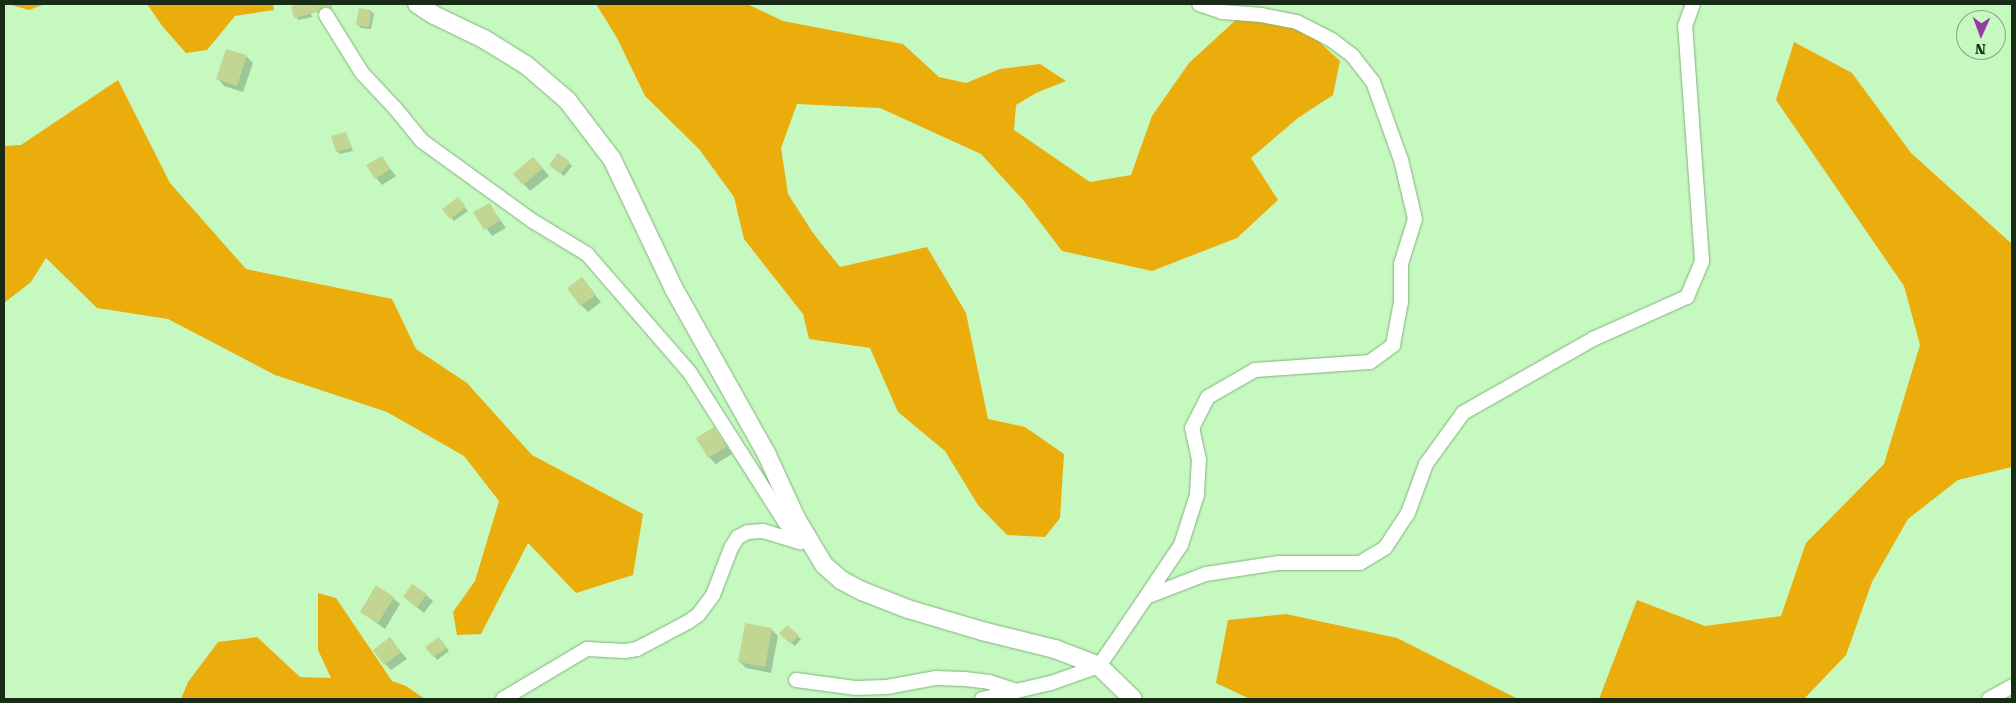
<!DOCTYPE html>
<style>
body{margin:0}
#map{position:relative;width:2016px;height:703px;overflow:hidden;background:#c6f9c0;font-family:"Roboto Serif",serif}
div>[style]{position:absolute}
.forest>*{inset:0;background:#ebad0c}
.shadow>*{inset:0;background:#0003}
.building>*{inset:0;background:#c2d692}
.roads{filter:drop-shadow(0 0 1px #81b17b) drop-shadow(0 0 1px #81b17b)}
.minor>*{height:14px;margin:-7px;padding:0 7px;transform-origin:7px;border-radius:7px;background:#fff}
.tertiary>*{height:18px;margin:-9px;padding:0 9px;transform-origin:9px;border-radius:9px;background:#fff}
span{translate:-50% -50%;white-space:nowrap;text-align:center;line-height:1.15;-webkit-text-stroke:4px #c6f9c0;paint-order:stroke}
.frame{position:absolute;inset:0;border:5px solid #182b16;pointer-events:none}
.north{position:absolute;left:1956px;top:10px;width:50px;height:50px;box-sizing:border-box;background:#c6f9c0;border:1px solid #80a77c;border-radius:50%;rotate:182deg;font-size:14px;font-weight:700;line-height:20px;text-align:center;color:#182b16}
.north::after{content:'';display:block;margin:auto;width:18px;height:22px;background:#963aa4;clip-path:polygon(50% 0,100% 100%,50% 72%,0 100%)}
</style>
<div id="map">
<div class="forest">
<i style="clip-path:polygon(8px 4px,45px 4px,29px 10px)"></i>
<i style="clip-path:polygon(147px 4px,273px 4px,274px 10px,235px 16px,207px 50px,186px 53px,163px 27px)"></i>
<i style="clip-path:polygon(596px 4px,747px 4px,783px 21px,903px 44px,939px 77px,966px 83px,1000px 69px,1040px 64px,1066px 81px,1036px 93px,1016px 105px,1014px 130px,1090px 182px,1131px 175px,1152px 116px,1189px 63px,1238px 18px,1304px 28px,1340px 61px,1333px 95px,1298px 118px,1251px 158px,1278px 200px,1237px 238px,1152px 271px,1062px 251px,1024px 201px,981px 154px,880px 108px,797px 104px,781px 148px,788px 194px,813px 233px,840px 267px,927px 247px,966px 313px,988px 419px,1025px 427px,1064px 454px,1060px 518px,1045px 537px,1007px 535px,978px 505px,945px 451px,898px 412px,870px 348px,809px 339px,803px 314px,744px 239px,734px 197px,699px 149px,645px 96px,617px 38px)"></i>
<i style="clip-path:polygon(1794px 42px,1852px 73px,1911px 153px,2012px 244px,2012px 467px,1958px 480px,1908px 519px,1872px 582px,1846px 655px,1804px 699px,1599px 699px,1637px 600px,1705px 626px,1781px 616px,1806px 543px,1884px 464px,1920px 345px,1904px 286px,1776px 100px)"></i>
<i style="clip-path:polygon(118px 80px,170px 183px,246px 269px,392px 299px,416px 349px,467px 383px,532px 455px,643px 514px,633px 575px,576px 593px,528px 543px,481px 634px,457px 635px,453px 612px,475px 581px,499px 501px,464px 456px,387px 412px,275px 375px,168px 319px,97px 308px,46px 258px,31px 282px,4px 303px,4px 146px,21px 145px)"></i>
<i style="clip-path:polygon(318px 593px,336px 598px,392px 681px,406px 686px,425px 699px,181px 699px,188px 682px,218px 642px,257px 637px,300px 677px,331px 678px,318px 650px)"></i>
<i style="clip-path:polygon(1286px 614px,1397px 638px,1518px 699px,1250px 699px,1216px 683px,1228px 620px)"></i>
</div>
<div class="shadow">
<i style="clip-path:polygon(307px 4px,312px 17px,298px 20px,292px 7px)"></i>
<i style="clip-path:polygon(371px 11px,374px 14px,371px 29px,361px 28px,358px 25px)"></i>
<i style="clip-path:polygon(246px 56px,253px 63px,243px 92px,224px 86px,218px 79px)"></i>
<i style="clip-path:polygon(346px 133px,353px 151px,340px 154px,337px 151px)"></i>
<i style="clip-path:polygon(381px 157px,396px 176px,382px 185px,376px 178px)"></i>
<i style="clip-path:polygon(569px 163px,572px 166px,564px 176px,554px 168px)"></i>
<i style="clip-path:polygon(540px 165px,549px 176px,530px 191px,515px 174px)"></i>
<i style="clip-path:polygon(460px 202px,468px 211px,454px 221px,444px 209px)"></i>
<i style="clip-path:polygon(489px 204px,506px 228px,492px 236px,475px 213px)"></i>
<i style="clip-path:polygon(582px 279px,601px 302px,588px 312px,581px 305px)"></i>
<i style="clip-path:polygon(714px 429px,732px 454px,716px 464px,709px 457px)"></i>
<i style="clip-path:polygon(426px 595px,433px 601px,424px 613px,404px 597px)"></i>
<i style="clip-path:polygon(393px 598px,400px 604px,385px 629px,361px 612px)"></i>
<i style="clip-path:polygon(787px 626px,801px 639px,795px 646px,784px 637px)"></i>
<i style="clip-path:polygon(771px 629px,778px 636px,771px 673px,746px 668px,739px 661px)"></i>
<i style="clip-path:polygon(390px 639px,407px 659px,391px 670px,385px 664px)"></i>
<i style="clip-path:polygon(442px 641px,449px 651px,437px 660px,427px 647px)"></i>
</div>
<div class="building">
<i style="clip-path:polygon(300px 4px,332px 4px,332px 9px,325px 6px,318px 12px,294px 18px,291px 6px)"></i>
<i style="clip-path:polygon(359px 8px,371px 10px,369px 27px,356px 25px)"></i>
<i style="clip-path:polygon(226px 49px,247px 55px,237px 86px,216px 79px)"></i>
<i style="clip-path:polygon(346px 132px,351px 148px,336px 152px,331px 136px)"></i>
<i style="clip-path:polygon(558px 153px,570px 162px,560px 174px,549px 165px)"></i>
<i style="clip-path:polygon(382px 156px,390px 169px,375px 179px,366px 165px)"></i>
<i style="clip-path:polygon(533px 157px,543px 168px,523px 185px,513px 174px)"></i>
<i style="clip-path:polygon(458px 197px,466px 207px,450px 219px,442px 209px)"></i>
<i style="clip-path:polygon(490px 203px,500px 221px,484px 230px,473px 212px)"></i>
<i style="clip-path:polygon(582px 277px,596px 295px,580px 306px,567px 288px)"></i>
<i style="clip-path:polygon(714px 427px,726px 447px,708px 458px,696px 438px)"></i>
<i style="clip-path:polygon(412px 584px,427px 594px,417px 607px,403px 597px)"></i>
<i style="clip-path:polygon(376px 585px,394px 597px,378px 623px,360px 612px)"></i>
<i style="clip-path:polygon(745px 623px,772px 628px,765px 667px,738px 662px)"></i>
<i style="clip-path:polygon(787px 625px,799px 635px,791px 644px,779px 634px)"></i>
<i style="clip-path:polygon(390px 637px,401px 652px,384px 665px,373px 650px)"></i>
<i style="clip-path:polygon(439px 637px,447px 648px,433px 657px,425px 647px)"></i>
</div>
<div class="roads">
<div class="minor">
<i style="left:326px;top:15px;width:68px;rotate:58.2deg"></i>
<i style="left:362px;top:73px;width:48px;rotate:46.7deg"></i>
<i style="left:395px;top:108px;width:43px;rotate:50.7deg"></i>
<i style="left:422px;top:141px;width:135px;rotate:35.9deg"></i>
<i style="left:531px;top:220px;width:66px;rotate:31.3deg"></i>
<i style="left:587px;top:254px;width:157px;rotate:49.1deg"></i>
<i style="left:690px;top:373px;width:199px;rotate:57.5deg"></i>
<i style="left:1146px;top:597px;width:63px;rotate:-56.1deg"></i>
<i style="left:1181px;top:545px;width:52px;rotate:-72.3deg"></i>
<i style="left:1197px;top:495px;width:35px;rotate:-87deg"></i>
<i style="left:1199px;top:460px;width:33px;rotate:-102deg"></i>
<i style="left:1192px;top:428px;width:35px;rotate:-63deg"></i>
<i style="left:1208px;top:397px;width:54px;rotate:-29.9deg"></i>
<i style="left:1255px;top:370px;width:115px;rotate:-4deg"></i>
<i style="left:1370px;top:362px;width:29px;rotate:-36deg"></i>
<i style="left:1393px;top:345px;width:44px;rotate:-79.5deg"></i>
<i style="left:1401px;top:302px;width:38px;rotate:-90deg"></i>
<i style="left:1401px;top:264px;width:47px;rotate:-72.7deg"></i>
<i style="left:1415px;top:219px;width:61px;rotate:-103.3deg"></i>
<i style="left:1401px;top:160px;width:83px;rotate:-109.7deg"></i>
<i style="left:1373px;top:82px;width:33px;rotate:-128deg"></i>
<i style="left:1353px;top:56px;width:26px;rotate:-143deg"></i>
<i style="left:1332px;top:40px;width:39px;rotate:-153deg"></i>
<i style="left:1297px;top:22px;width:36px;rotate:-169deg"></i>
<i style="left:1262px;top:15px;width:40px;rotate:-175.7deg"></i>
<i style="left:1222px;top:12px;width:24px;rotate:-161deg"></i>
<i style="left:796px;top:680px;width:61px;rotate:7.6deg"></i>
<i style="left:856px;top:688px;width:31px;rotate:-2deg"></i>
<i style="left:887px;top:687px;width:50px;rotate:-10.4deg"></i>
<i style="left:936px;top:678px;width:29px;rotate:2deg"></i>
<i style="left:965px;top:679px;width:24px;rotate:7deg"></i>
<i style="left:989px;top:682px;width:29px;rotate:18deg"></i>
<i style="left:503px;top:699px;width:98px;rotate:-30.8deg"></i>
<i style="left:587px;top:649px;width:38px;rotate:3deg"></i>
<i style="left:625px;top:651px;width:12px;rotate:-9deg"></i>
<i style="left:637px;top:649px;width:58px;rotate:-27.9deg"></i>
<i style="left:688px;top:622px;width:12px;rotate:-35deg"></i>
<i style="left:698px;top:615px;width:25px;rotate:-53deg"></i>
<i style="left:713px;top:595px;width:50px;rotate:-69deg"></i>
<i style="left:731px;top:548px;width:13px;rotate:-58deg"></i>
<i style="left:738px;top:537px;width:11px;rotate:-27deg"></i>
<i style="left:748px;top:532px;width:15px;rotate:-4deg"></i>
<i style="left:763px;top:531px;width:39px;rotate:17deg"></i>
<i style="left:982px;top:699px;width:71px;rotate:-13.1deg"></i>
<i style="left:1051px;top:683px;width:51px;rotate:-19.5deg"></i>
<i style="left:1099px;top:666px;width:83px;rotate:-55.7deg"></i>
<i style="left:1146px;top:597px;width:64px;rotate:-21deg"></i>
<i style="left:1206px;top:574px;width:74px;rotate:-8.6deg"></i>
<i style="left:1279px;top:563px;width:81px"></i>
<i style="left:1360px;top:563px;width:29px;rotate:-31deg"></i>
<i style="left:1385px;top:548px;width:42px;rotate:-56.7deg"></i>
<i style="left:1408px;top:513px;width:52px;rotate:-69.8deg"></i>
<i style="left:1426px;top:464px;width:63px;rotate:-54deg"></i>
<i style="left:1463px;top:413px;width:150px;rotate:-29.6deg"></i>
<i style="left:1593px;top:339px;width:103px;rotate:-24.1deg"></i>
<i style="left:1687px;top:297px;width:39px;rotate:-67deg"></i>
<i style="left:1702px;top:261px;width:236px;rotate:-94.1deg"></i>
<i style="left:1685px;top:26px;width:23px;rotate:-70deg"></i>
<i style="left:1989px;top:699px;width:26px;rotate:-29deg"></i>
</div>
<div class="tertiary">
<i style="left:417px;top:4px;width:20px;rotate:33deg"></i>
<i style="left:434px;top:15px;width:55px;rotate:25.6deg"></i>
<i style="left:484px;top:39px;width:49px;rotate:31.8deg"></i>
<i style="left:526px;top:65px;width:54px;rotate:40.5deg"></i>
<i style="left:567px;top:100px;width:74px;rotate:52.7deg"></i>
<i style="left:612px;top:159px;width:144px;rotate:64.5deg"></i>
<i style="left:674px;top:289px;width:190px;rotate:60.7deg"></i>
<i style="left:767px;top:455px;width:69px;rotate:65.3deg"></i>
<i style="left:796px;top:518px;width:55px;rotate:59.2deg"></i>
<i style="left:824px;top:565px;width:23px;rotate:41deg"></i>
<i style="left:841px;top:580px;width:24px;rotate:28deg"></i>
<i style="left:862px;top:591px;width:49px;rotate:21.4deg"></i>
<i style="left:908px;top:609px;width:77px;rotate:16.6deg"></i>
<i style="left:982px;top:631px;width:75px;rotate:13.9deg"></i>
<i style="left:1055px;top:649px;width:47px;rotate:21.1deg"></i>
<i style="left:1099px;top:666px;width:47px;rotate:44.1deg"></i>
</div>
</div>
<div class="frame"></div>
<div class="north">N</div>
</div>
